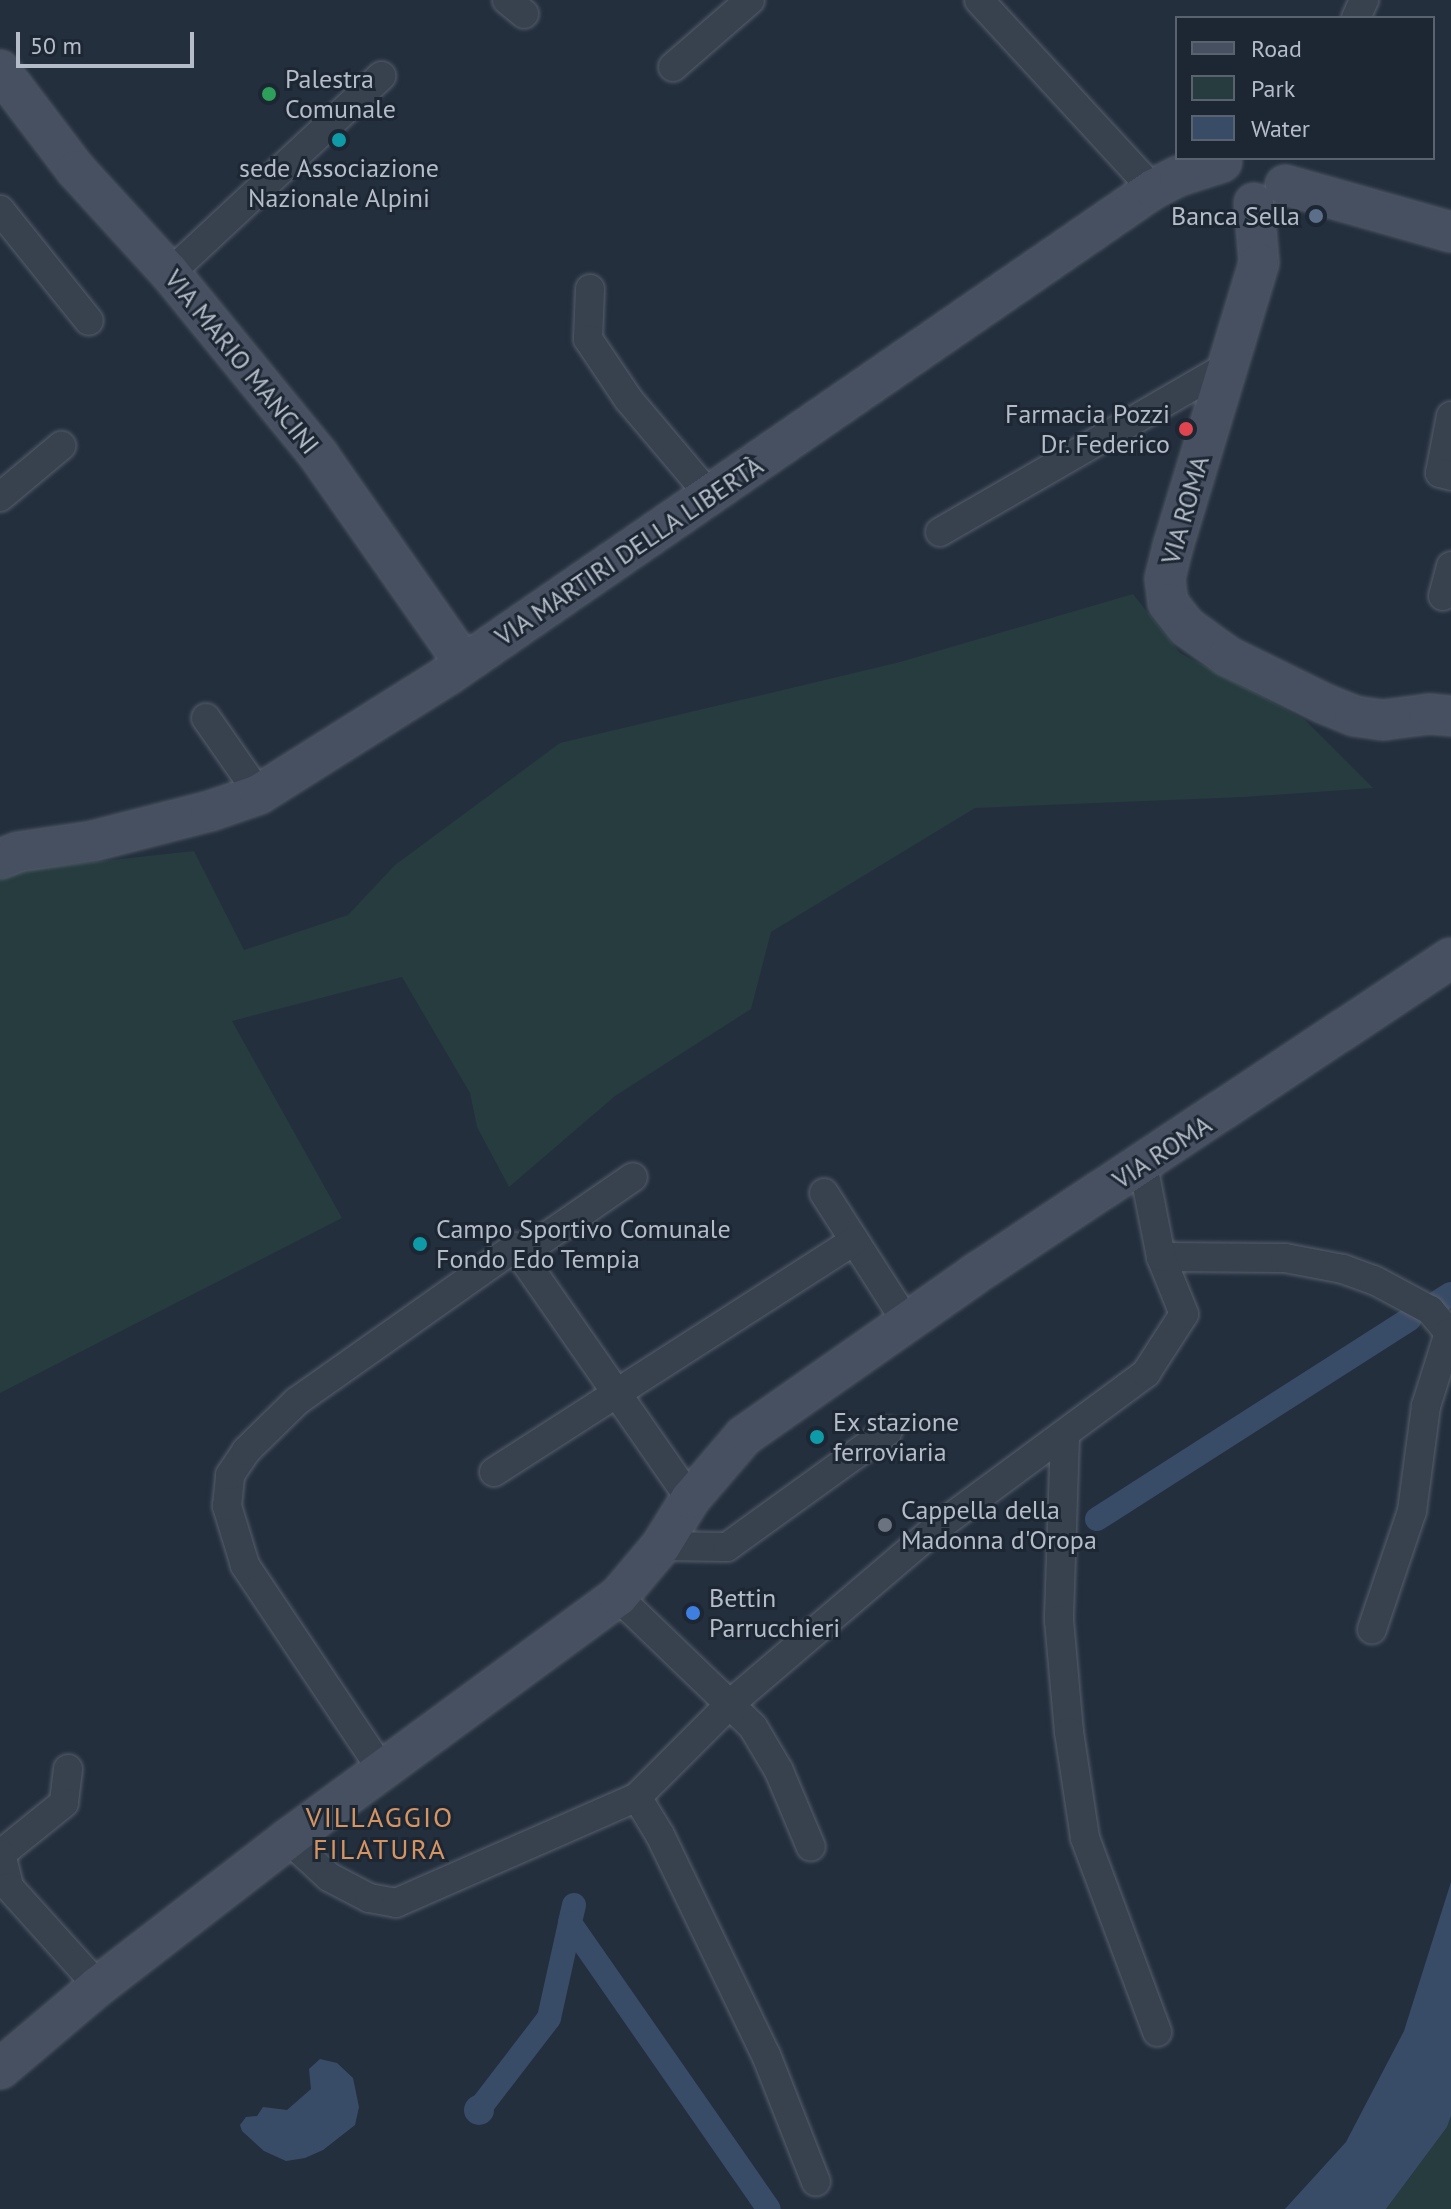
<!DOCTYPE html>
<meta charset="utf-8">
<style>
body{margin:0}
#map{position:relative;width:1451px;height:2209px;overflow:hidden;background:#242f3e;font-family:"PT Sans",sans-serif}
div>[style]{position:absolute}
.green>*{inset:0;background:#263c3f}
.water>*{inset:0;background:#394c67}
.round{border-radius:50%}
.canal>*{height:24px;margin:-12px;padding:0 12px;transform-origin:12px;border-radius:12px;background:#394c67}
.roads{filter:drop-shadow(0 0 2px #565f6c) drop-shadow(0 0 2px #565f6c)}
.street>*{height:28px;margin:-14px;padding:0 14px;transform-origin:14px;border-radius:14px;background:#38414e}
.secondary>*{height:38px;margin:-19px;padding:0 19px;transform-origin:19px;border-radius:19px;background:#465061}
.dots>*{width:22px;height:22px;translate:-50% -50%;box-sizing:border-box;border:4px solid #1d2633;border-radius:50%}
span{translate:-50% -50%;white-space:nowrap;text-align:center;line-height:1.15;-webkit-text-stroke:6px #1d2633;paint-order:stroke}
.poi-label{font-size:26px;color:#b4bcc9}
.left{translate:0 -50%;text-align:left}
.right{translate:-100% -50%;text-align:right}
.street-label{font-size:26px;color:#b4bcc9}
.neighbourhood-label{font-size:28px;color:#d59563;letter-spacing:2px}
.legend{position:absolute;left:1175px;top:16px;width:260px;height:144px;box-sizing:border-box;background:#1d2633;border:2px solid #59626f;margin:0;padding:10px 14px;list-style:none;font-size:24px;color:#b4bcc9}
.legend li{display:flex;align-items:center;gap:16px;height:40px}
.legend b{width:40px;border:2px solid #59626f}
.scale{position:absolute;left:16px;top:32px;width:178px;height:36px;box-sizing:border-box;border:4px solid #b4bcc9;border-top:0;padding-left:10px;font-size:24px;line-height:28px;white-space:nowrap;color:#b4bcc9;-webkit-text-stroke:6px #1d2633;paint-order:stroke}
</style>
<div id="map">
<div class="green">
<i style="clip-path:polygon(1133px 594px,1180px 653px,1305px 720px,1373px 788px,1244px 797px,975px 808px,771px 932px,751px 1009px,615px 1096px,509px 1187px,477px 1127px,470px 1093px,402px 977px,232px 1021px,342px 1218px,0 1393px,0 880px,20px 870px,194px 851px,244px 950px,348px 915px,395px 865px,560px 743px,900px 662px)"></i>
<i style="clip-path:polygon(1451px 2116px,1451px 2209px,1386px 2209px,1447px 2127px)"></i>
</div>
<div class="water">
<i style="clip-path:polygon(1451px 1882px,1451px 2116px,1447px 2127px,1386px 2209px,1285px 2209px,1346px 2142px,1404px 2031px)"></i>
<i style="clip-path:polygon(320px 2059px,337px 2063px,353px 2078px,359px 2107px,355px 2125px,323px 2150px,305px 2158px,286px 2161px,264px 2151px,242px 2131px,240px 2125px,246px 2117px,257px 2116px,263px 2107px,287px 2110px,311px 2089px,309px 2069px)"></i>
<i class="round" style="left:464px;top:2095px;width:30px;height:30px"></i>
</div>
<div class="canal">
<i style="left:1438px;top:1302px;width:15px;rotate:-32deg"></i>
<i style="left:1097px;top:1519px;width:371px;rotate:-32.6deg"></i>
<i style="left:574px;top:1905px;width:18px;rotate:103deg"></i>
<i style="left:570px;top:1923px;width:348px;rotate:55.2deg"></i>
<i style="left:480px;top:2108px;width:113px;rotate:-52.5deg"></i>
<i style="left:549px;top:2018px;width:97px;rotate:-77.5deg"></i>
</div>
<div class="roads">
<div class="street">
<i style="left:507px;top:0;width:22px;rotate:39deg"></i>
<i style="left:979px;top:0;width:257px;rotate:47.4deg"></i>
<i style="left:1356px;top:18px;width:20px;rotate:-66deg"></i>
<i style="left:673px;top:67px;width:102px;rotate:-41deg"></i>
<i style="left:0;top:210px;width:142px;rotate:51.3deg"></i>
<i style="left:170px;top:273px;width:289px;rotate:-43deg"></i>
<i style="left:590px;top:289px;width:50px;rotate:92.3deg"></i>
<i style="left:588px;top:339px;width:73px;rotate:56.1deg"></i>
<i style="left:629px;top:400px;width:127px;rotate:49.8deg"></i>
<i style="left:1451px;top:416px;width:58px;rotate:100.9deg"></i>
<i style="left:1440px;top:473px;width:11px;rotate:15deg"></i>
<i style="left:0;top:497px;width:80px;rotate:-39.9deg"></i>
<i style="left:940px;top:532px;width:332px;rotate:-30deg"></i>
<i style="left:1443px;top:596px;width:31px;rotate:-75deg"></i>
<i style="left:206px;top:718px;width:93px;rotate:55.1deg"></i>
<i style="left:824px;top:1193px;width:152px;rotate:57.4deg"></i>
<i style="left:520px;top:1255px;width:137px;rotate:-34.6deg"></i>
<i style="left:1161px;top:1257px;width:124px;rotate:0.5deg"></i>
<i style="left:1285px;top:1258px;width:59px;rotate:10.7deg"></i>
<i style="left:1343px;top:1269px;width:33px;rotate:20deg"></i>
<i style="left:1374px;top:1280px;width:64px;rotate:28.2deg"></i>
<i style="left:1430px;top:1310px;width:30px;rotate:50deg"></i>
<i style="left:1449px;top:1333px;width:77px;rotate:107.5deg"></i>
<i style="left:1426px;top:1406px;width:106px;rotate:97.6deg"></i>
<i style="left:1412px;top:1511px;width:125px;rotate:108.7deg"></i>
<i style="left:1065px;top:1436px;width:184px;rotate:91.9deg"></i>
<i style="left:1059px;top:1620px;width:112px;rotate:84.9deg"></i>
<i style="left:1069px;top:1732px;width:107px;rotate:81.4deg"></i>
<i style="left:1085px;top:1838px;width:207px;rotate:69.6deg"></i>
<i style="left:494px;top:1472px;width:428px;rotate:-32.7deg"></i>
<i style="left:661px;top:1546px;width:66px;rotate:0.9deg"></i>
<i style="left:727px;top:1547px;width:198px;rotate:-35.8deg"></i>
<i style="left:618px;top:1597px;width:187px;rotate:43.9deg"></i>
<i style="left:753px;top:1727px;width:51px;rotate:59.4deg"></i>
<i style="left:779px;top:1771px;width:82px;rotate:67.2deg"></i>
<i style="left:68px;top:1769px;width:34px;rotate:97deg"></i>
<i style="left:64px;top:1803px;width:81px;rotate:141deg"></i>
<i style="left:1px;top:1854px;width:34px;rotate:76deg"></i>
<i style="left:9px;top:1887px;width:133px;rotate:48deg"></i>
<i style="left:382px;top:1770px;width:247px;rotate:-123.8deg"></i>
<i style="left:245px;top:1565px;width:62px;rotate:-107deg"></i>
<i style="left:227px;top:1506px;width:31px;rotate:-84deg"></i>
<i style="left:230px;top:1475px;width:29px;rotate:-56deg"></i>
<i style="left:246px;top:1451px;width:71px;rotate:-44.4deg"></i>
<i style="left:297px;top:1401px;width:267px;rotate:-35.2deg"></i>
<i style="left:515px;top:1247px;width:307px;rotate:55.2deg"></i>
<i style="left:637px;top:1797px;width:44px;rotate:58.8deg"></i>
<i style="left:660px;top:1835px;width:244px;rotate:64.3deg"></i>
<i style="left:766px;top:2055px;width:136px;rotate:68.5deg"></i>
<i style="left:288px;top:1839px;width:56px;rotate:42.8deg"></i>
<i style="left:329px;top:1877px;width:45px;rotate:27.7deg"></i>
<i style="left:369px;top:1898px;width:27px;rotate:10deg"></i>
<i style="left:396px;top:1903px;width:263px;rotate:-23.7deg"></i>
<i style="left:637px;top:1797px;width:132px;rotate:-45deg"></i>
<i style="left:730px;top:1704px;width:268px;rotate:-40.5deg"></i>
<i style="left:934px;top:1530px;width:264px;rotate:-36.5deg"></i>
<i style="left:1146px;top:1373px;width:70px;rotate:-57.2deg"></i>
<i style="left:1184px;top:1314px;width:61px;rotate:-112deg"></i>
<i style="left:1161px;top:1257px;width:94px;rotate:-101.1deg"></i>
</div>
<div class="secondary">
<i style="left:0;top:70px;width:126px;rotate:52.8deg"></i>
<i style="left:76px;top:170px;width:139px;rotate:47.6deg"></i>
<i style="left:170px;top:273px;width:236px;rotate:50.8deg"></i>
<i style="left:319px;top:456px;width:253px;rotate:55deg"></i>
<i style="left:1285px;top:185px;width:173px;rotate:15.8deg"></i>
<i style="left:1254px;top:203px;width:60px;rotate:85.2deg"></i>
<i style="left:1259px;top:263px;width:296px;rotate:106.9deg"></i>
<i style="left:1173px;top:546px;width:34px;rotate:104deg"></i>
<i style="left:1165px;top:579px;width:24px;rotate:83deg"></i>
<i style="left:1168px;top:603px;width:31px;rotate:52deg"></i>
<i style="left:1187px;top:627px;width:49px;rotate:35.9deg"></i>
<i style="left:1227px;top:656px;width:109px;rotate:26.1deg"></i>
<i style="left:1325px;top:704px;width:31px;rotate:22deg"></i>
<i style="left:1354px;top:716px;width:29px;rotate:8deg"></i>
<i style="left:1383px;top:720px;width:46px;rotate:-7.4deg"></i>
<i style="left:1429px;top:714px;width:22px;rotate:5deg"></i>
<i style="left:0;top:859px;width:19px;rotate:-21deg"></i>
<i style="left:18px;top:852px;width:76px;rotate:-8.3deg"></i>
<i style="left:93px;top:841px;width:121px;rotate:-14.4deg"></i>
<i style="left:210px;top:811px;width:52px;rotate:-19.1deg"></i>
<i style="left:259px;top:794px;width:223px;rotate:-32.2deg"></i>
<i style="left:448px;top:675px;width:856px;rotate:-34.58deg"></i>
<i style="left:1153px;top:189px;width:29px;rotate:-27deg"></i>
<i style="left:1179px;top:176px;width:45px;rotate:-18deg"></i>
<i style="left:0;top:2069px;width:128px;rotate:-40.3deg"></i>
<i style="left:98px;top:1986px;width:240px;rotate:-37.7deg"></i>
<i style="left:288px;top:1839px;width:409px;rotate:-36.3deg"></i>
<i style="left:618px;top:1597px;width:67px;rotate:-49.9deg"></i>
<i style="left:661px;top:1546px;width:55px;rotate:-58.3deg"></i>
<i style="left:690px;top:1499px;width:83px;rotate:-49.4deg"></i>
<i style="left:744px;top:1436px;width:282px;rotate:-35deg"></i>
<i style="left:975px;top:1274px;width:571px;rotate:-33.58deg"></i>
</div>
</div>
<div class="dots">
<i style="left:269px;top:94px;background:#2e9e5b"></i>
<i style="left:339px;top:140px;background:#0f9aa8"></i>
<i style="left:1316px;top:216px;background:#5c6f8a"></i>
<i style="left:1186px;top:429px;background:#e0444e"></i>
<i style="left:420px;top:1244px;background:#0f9aa8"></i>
<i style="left:817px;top:1437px;background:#0f9aa8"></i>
<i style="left:885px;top:1525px;background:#6b7280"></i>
<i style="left:693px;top:1613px;background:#3f7fe0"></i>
</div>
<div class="poi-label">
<span class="left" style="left:285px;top:94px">Palestra<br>Comunale</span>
<span style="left:339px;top:183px">sede Associazione<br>Nazionale Alpini</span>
<span class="right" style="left:1300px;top:216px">Banca Sella</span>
<span class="right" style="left:1170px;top:429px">Farmacia Pozzi<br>Dr. Federico</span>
<span class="left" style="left:436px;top:1244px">Campo Sportivo Comunale<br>Fondo Edo Tempia</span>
<span class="left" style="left:833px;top:1437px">Ex stazione<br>ferroviaria</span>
<span class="left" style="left:901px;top:1525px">Cappella della<br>Madonna d'Oropa</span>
<span class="left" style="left:709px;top:1613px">Bettin<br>Parrucchieri</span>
</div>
<div class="street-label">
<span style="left:242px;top:362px;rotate:51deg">VIA MARIO MANCINI</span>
<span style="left:1185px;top:510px;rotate:-74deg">VIA ROMA</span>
<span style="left:629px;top:551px;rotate:-34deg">VIA MARTIRI DELLA LIBERTÀ</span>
<span style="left:1162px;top:1152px;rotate:-33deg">VIA ROMA</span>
</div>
<div class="neighbourhood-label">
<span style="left:380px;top:1833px">VILLAGGIO<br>FILATURA</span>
</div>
<ul class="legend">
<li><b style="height:10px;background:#465061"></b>Road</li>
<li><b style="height:22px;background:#263c3f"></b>Park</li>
<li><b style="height:22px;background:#394c67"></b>Water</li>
</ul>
<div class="scale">50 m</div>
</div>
